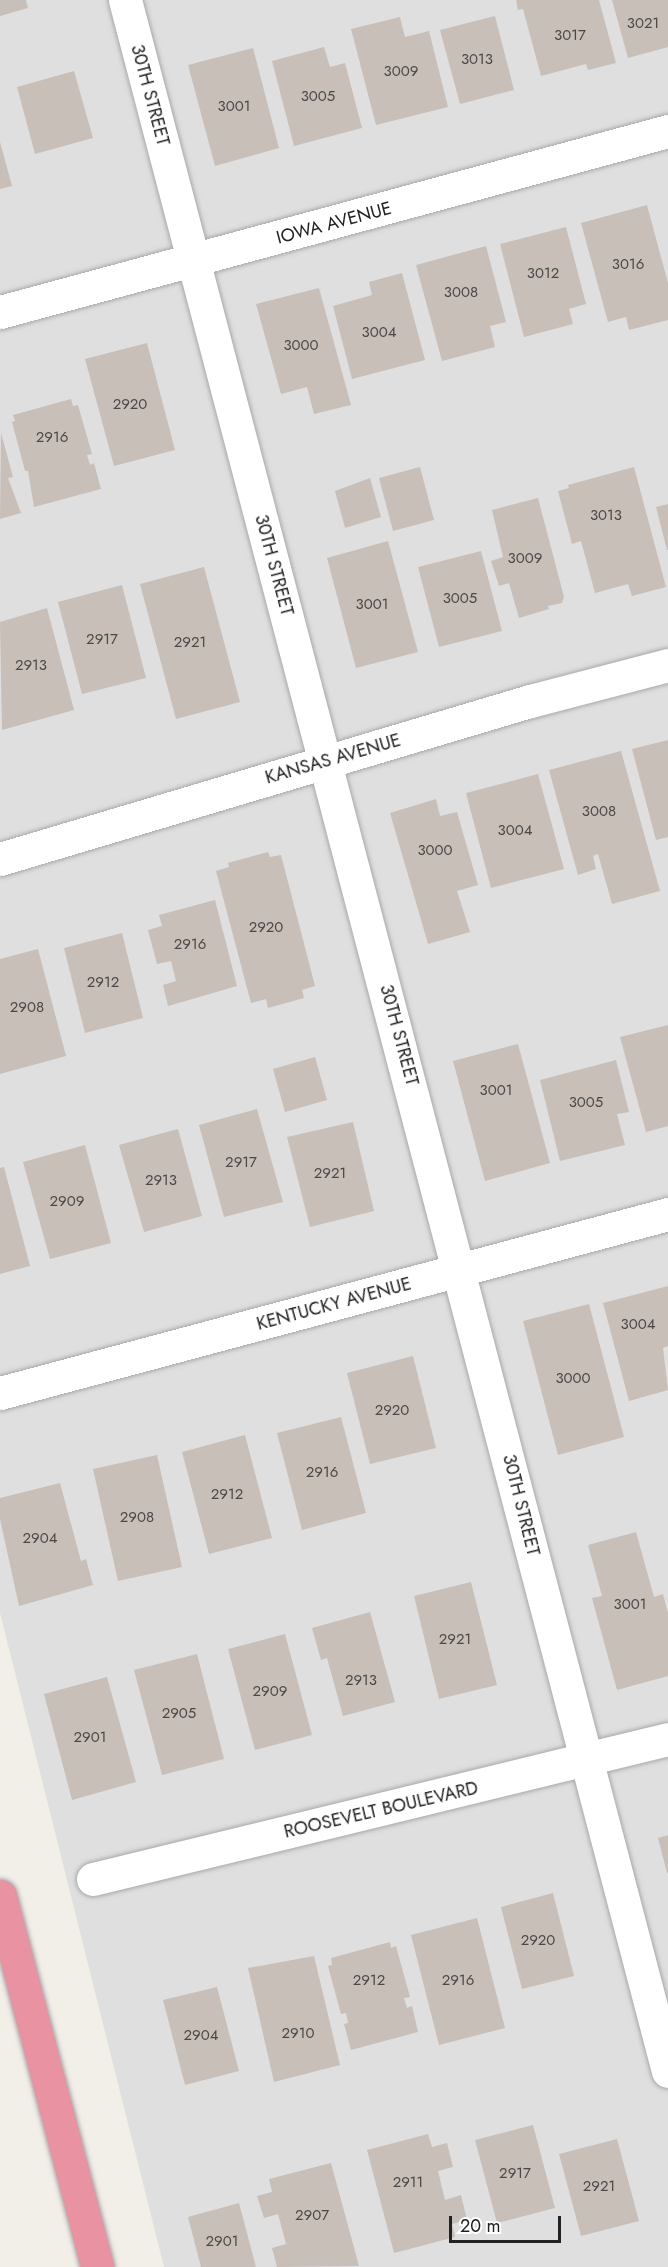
<!DOCTYPE html>
<style>
body{margin:0}
#map{position:relative;width:668px;height:2267px;overflow:hidden;background:#f2efe9;font-family:Jost,sans-serif}
div>[style]{position:absolute}
.residential>*{inset:0;background:#e0dfdf}
.building>*{inset:0;background:#c7bfb8}
.roads{filter:drop-shadow(0 0 2px #a9a9a9) drop-shadow(0 0 2px #a9a9a9)}
.minor>*{height:33px;margin:-16.5px;padding:0 16.5px;transform-origin:16.5px;border-radius:16.5px;background:#fff}
.motorway>*{height:33px;margin:-16.5px;padding:0 16.5px;transform-origin:16.5px;border-radius:16.5px;background:#e892a2}
span{translate:-50% -50%;white-space:nowrap;text-align:center;line-height:1.15;-webkit-text-stroke:5px #fff;paint-order:stroke}
.number-label{font-size:15px;color:#4b4948}
.number-label span{-webkit-text-stroke-width:0}
.street-label{font-size:18px;color:#222}
.scale{position:absolute;left:449px;top:2216px;width:112px;height:27px;box-sizing:border-box;border:3px solid #222;border-top:0;padding-left:8px;font-size:18px;line-height:21px;white-space:nowrap;color:#222;-webkit-text-stroke:4px #fff;paint-order:stroke}
</style>
<div id="map">
<div class="residential">
<i style="clip-path:polygon(0 0,668px 0,668px 2267px,164px 2267px,0 1613px)"></i>
</div>
<div class="building">
<i style="clip-path:polygon(0 0,26px 0,28px 8px,0 16px)"></i>
<i style="clip-path:polygon(516px 0,599px 0,616px 63px,588px 70px,586px 64px,541px 76px,523px 9px,518px 10px)"></i>
<i style="clip-path:polygon(612px 0,668px 0,668px 47px,628px 58px)"></i>
<i style="clip-path:polygon(495px 16px,514px 90px,460px 104px,440px 30px)"></i>
<i style="clip-path:polygon(400px 17px,405px 37px,429px 31px,448px 107px,376px 125px,351px 29px)"></i>
<i style="clip-path:polygon(324px 47px,330px 67px,345px 63px,362px 128px,294px 146px,272px 61px)"></i>
<i style="clip-path:polygon(253px 48px,279px 148px,215px 166px,188px 65px)"></i>
<i style="clip-path:polygon(74px 71px,93px 138px,35px 154px,17px 87px)"></i>
<i style="clip-path:polygon(0 142px,12px 186px,0 189px)"></i>
<i style="clip-path:polygon(647px 205px,668px 283px,668px 320px,629px 330px,626px 317px,608px 322px,581px 223px)"></i>
<i style="clip-path:polygon(566px 227px,586px 304px,569px 309px,573px 324px,524px 337px,500px 244px)"></i>
<i style="clip-path:polygon(486px 246px,506px 322px,490px 326px,495px 347px,442px 361px,416px 265px)"></i>
<i style="clip-path:polygon(402px 273px,425px 360px,352px 379px,333px 306px,372px 295px,369px 282px)"></i>
<i style="clip-path:polygon(319px 288px,351px 405px,314px 414px,307px 387px,281px 394px,256px 304px)"></i>
<i style="clip-path:polygon(147px 343px,175px 450px,114px 466px,85px 359px)"></i>
<i style="clip-path:polygon(71px 399px,73px 406px,78px 405px,92px 454px,87px 455px,90px 465px,94px 463px,101px 489px,34px 507px,28px 471px,25px 471px,12px 422px,15px 421px,13px 415px)"></i>
<i style="clip-path:polygon(1px 433px,13px 477px,8px 478px,21px 513px,0 519px)"></i>
<i style="clip-path:polygon(420px 467px,434px 520px,393px 531px,379px 478px)"></i>
<i style="clip-path:polygon(634px 467px,666px 587px,632px 596px,628px 584px,595px 593px,581px 541px,572px 544px,558px 491px,569px 488px,568px 485px)"></i>
<i style="clip-path:polygon(370px 478px,381px 517px,345px 528px,335px 491px)"></i>
<i style="clip-path:polygon(538px 498px,564px 597px,562px 603px,548px 606px,549px 609px,519px 618px,509px 583px,499px 586px,491px 561px,503px 557px,492px 510px)"></i>
<i style="clip-path:polygon(668px 504px,668px 550px,667px 550px,656px 507px)"></i>
<i style="clip-path:polygon(388px 541px,418px 652px,356px 668px,327px 558px)"></i>
<i style="clip-path:polygon(481px 551px,502px 631px,439px 647px,418px 567px)"></i>
<i style="clip-path:polygon(204px 567px,240px 702px,176px 719px,140px 584px)"></i>
<i style="clip-path:polygon(122px 585px,146px 678px,82px 694px,58px 602px)"></i>
<i style="clip-path:polygon(47px 608px,74px 710px,2px 730px,0 622px)"></i>
<i style="clip-path:polygon(668px 740px,668px 837px,656px 840px,632px 749px)"></i>
<i style="clip-path:polygon(621px 751px,660px 891px,612px 904px,598px 854px,593px 856px,596px 869px,578px 875px,549px 770px)"></i>
<i style="clip-path:polygon(538px 774px,564px 869px,491px 888px,466px 793px)"></i>
<i style="clip-path:polygon(436px 799px,440px 816px,457px 812px,478px 885px,457px 891px,470px 932px,428px 944px,390px 813px)"></i>
<i style="clip-path:polygon(268px 852px,270px 857px,281px 855px,315px 986px,302px 990px,304px 998px,268px 1008px,266px 999px,251px 1003px,216px 871px,229px 867px,228px 863px)"></i>
<i style="clip-path:polygon(215px 900px,237px 986px,168px 1006px,163px 985px,176px 981px,171px 961px,157px 964px,148px 930px,162px 926px,159px 915px)"></i>
<i style="clip-path:polygon(122px 933px,143px 1018px,85px 1033px,64px 948px)"></i>
<i style="clip-path:polygon(38px 949px,66px 1056px,0 1074px,0 959px)"></i>
<i style="clip-path:polygon(668px 1025px,668px 1126px,646px 1132px,620px 1037px)"></i>
<i style="clip-path:polygon(518px 1044px,550px 1163px,485px 1181px,453px 1061px)"></i>
<i style="clip-path:polygon(315px 1057px,327px 1100px,285px 1112px,273px 1069px)"></i>
<i style="clip-path:polygon(616px 1060px,629px 1112px,617px 1114px,625px 1145px,560px 1161px,540px 1080px)"></i>
<i style="clip-path:polygon(257px 1109px,283px 1202px,224px 1217px,199px 1125px)"></i>
<i style="clip-path:polygon(353px 1122px,374px 1211px,310px 1227px,287px 1137px)"></i>
<i style="clip-path:polygon(178px 1129px,202px 1216px,144px 1232px,119px 1145px)"></i>
<i style="clip-path:polygon(85px 1145px,111px 1243px,50px 1259px,23px 1162px)"></i>
<i style="clip-path:polygon(4px 1167px,30px 1266px,0 1274px,0 1168px)"></i>
<i style="clip-path:polygon(668px 1286px,668px 1346px,663px 1348px,668px 1390px,629px 1401px,603px 1303px)"></i>
<i style="clip-path:polygon(589px 1304px,624px 1437px,558px 1455px,523px 1321px)"></i>
<i style="clip-path:polygon(413px 1356px,436px 1448px,370px 1464px,347px 1373px)"></i>
<i style="clip-path:polygon(341px 1417px,366px 1513px,302px 1530px,277px 1433px)"></i>
<i style="clip-path:polygon(245px 1435px,272px 1538px,209px 1554px,182px 1452px)"></i>
<i style="clip-path:polygon(157px 1455px,182px 1567px,118px 1581px,93px 1469px)"></i>
<i style="clip-path:polygon(60px 1483px,81px 1561px,86px 1559px,93px 1585px,19px 1606px,0 1519px,0 1498px)"></i>
<i style="clip-path:polygon(636px 1532px,654px 1597px,663px 1594px,668px 1613px,668px 1676px,617px 1690px,592px 1598px,602px 1596px,588px 1545px)"></i>
<i style="clip-path:polygon(471px 1582px,497px 1685px,439px 1699px,414px 1596px)"></i>
<i style="clip-path:polygon(370px 1612px,395px 1702px,343px 1716px,327px 1658px,321px 1660px,312px 1628px)"></i>
<i style="clip-path:polygon(285px 1634px,312px 1735px,255px 1750px,228px 1649px)"></i>
<i style="clip-path:polygon(197px 1654px,224px 1759px,162px 1775px,134px 1670px)"></i>
<i style="clip-path:polygon(107px 1677px,136px 1782px,72px 1800px,44px 1694px)"></i>
<i style="clip-path:polygon(668px 1835px,668px 1873px,667px 1873px,658px 1838px)"></i>
<i style="clip-path:polygon(553px 1893px,574px 1976px,522px 1989px,501px 1907px)"></i>
<i style="clip-path:polygon(477px 1918px,505px 2028px,439px 2045px,411px 1935px)"></i>
<i style="clip-path:polygon(390px 1942px,391px 1948px,396px 1946px,410px 1997px,404px 1998px,407px 2008px,412px 2006px,418px 2032px,351px 2050px,344px 2024px,348px 2023px,346px 2013px,341px 2014px,328px 1966px,332px 1965px,331px 1958px)"></i>
<i style="clip-path:polygon(314px 1956px,340px 2065px,274px 2082px,248px 1968px)"></i>
<i style="clip-path:polygon(217px 1987px,239px 2071px,185px 2085px,163px 2000px)"></i>
<i style="clip-path:polygon(533px 2125px,555px 2208px,497px 2223px,475px 2140px)"></i>
<i style="clip-path:polygon(428px 2134px,432px 2147px,447px 2143px,453px 2167px,438px 2171px,445px 2200px,461px 2195px,467px 2220px,452px 2224px,455px 2237px,394px 2253px,367px 2150px)"></i>
<i style="clip-path:polygon(617px 2139px,639px 2221px,581px 2236px,559px 2154px)"></i>
<i style="clip-path:polygon(331px 2163px,359px 2266px,277px 2267px,272px 2248px,286px 2244px,278px 2214px,264px 2218px,257px 2196px,272px 2192px,269px 2179px)"></i>
<i style="clip-path:polygon(239px 2203px,256px 2267px,201px 2267px,188px 2217px)"></i>
</div>
<div class="roads">
<div class="minor">
<i style="left:125px;top:0;width:2141px;rotate:75.31deg"></i>
<i style="left:0;top:312px;width:692px;rotate:-15.16deg"></i>
<i style="left:0;top:859px;width:553px;rotate:-16.6deg"></i>
<i style="left:530px;top:701px;width:143px;rotate:-14.6deg"></i>
<i style="left:0;top:1393px;width:692px;rotate:-15deg"></i>
<i style="left:93px;top:1879px;width:592px;rotate:-13.68deg"></i>
</div>
<div class="motorway">
<i style="left:0;top:1896px;width:383px;rotate:75.3deg"></i>
</div>
</div>
<div class="number-label">
<span style="left:643px;top:24px">3021</span>
<span style="left:570px;top:36px">3017</span>
<span style="left:477px;top:60px">3013</span>
<span style="left:401px;top:72px">3009</span>
<span style="left:318px;top:97px">3005</span>
<span style="left:234px;top:107px">3001</span>
<span style="left:628px;top:265px">3016</span>
<span style="left:543px;top:274px">3012</span>
<span style="left:461px;top:293px">3008</span>
<span style="left:379px;top:333px">3004</span>
<span style="left:301px;top:346px">3000</span>
<span style="left:130px;top:405px">2920</span>
<span style="left:52px;top:438px">2916</span>
<span style="left:606px;top:516px">3013</span>
<span style="left:525px;top:559px">3009</span>
<span style="left:460px;top:599px">3005</span>
<span style="left:372px;top:605px">3001</span>
<span style="left:102px;top:640px">2917</span>
<span style="left:190px;top:643px">2921</span>
<span style="left:31px;top:666px">2913</span>
<span style="left:599px;top:812px">3008</span>
<span style="left:515px;top:831px">3004</span>
<span style="left:435px;top:851px">3000</span>
<span style="left:266px;top:928px">2920</span>
<span style="left:190px;top:945px">2916</span>
<span style="left:103px;top:983px">2912</span>
<span style="left:27px;top:1008px">2908</span>
<span style="left:496px;top:1091px">3001</span>
<span style="left:586px;top:1103px">3005</span>
<span style="left:241px;top:1163px">2917</span>
<span style="left:330px;top:1174px">2921</span>
<span style="left:161px;top:1181px">2913</span>
<span style="left:67px;top:1202px">2909</span>
<span style="left:638px;top:1325px">3004</span>
<span style="left:573px;top:1379px">3000</span>
<span style="left:392px;top:1411px">2920</span>
<span style="left:322px;top:1473px">2916</span>
<span style="left:227px;top:1495px">2912</span>
<span style="left:137px;top:1518px">2908</span>
<span style="left:40px;top:1539px">2904</span>
<span style="left:630px;top:1605px">3001</span>
<span style="left:455px;top:1640px">2921</span>
<span style="left:361px;top:1681px">2913</span>
<span style="left:270px;top:1692px">2909</span>
<span style="left:179px;top:1714px">2905</span>
<span style="left:90px;top:1738px">2901</span>
<span style="left:538px;top:1941px">2920</span>
<span style="left:369px;top:1981px">2912</span>
<span style="left:458px;top:1981px">2916</span>
<span style="left:298px;top:2034px">2910</span>
<span style="left:201px;top:2036px">2904</span>
<span style="left:515px;top:2174px">2917</span>
<span style="left:408px;top:2183px">2911</span>
<span style="left:599px;top:2187px">2921</span>
<span style="left:312px;top:2216px">2907</span>
<span style="left:222px;top:2242px">2901</span>
</div>
<div class="street-label">
<span style="left:150px;top:95px;rotate:75deg">30TH STREET</span>
<span style="left:334px;top:223px;rotate:-15deg">IOWA AVENUE</span>
<span style="left:274px;top:565px;rotate:75deg">30TH STREET</span>
<span style="left:333px;top:759px;rotate:-16deg">KANSAS AVENUE</span>
<span style="left:399px;top:1035px;rotate:75deg">30TH STREET</span>
<span style="left:334px;top:1304px;rotate:-15deg">KENTUCKY AVENUE</span>
<span style="left:521px;top:1505px;rotate:76deg">30TH STREET</span>
<span style="left:381px;top:1810px;rotate:-13deg">ROOSEVELT BOULEVARD</span>
</div>
<div class="scale">20 m</div>
</div>
